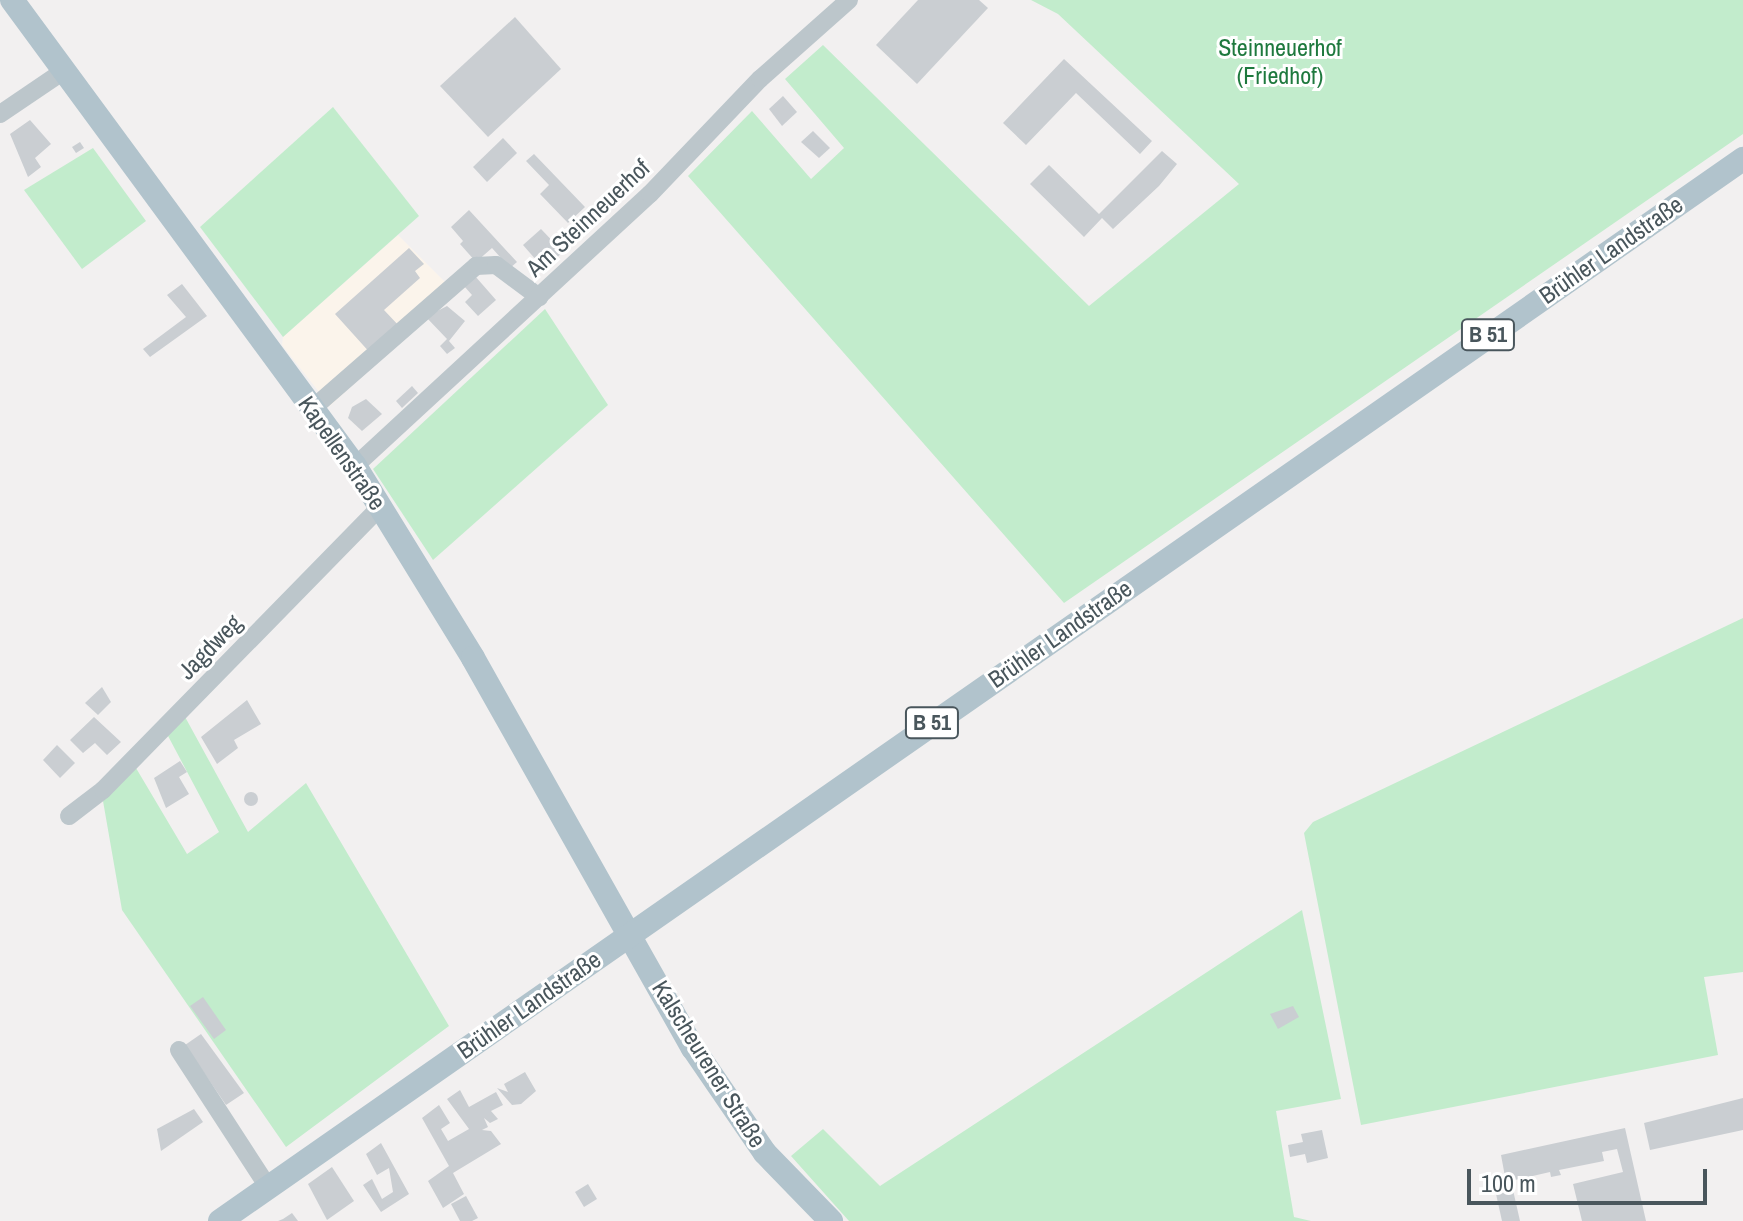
<!DOCTYPE html>
<meta charset="utf-8">
<style>
body{margin:0}
#map{position:relative;width:1743px;height:1221px;overflow:hidden;background:#f2f0f0;font-family:"Archivo Narrow",sans-serif}
div>[style]{position:absolute}
.commercial>*{inset:0;background:#fbf4eb}
.green>*{inset:0;background:#c2eccc}
.building>*{inset:0;background:#caced2}
.round{border-radius:50%}
.minor>*{height:18px;margin:-9px;padding:0 9px;transform-origin:9px;border-radius:9px;background:#bcc6cb}
.major>*{height:24px;margin:-12px;padding:0 12px;transform-origin:12px;border-radius:12px;background:#b1c3cc}
span{translate:-50% -50%;white-space:nowrap;text-align:center;line-height:1.15;-webkit-text-stroke:6px #fff;paint-order:stroke}
.shield-label span{padding:2px 6px;background:#fff;border:2px solid;border-radius:6px;-webkit-text-stroke-width:0}
.shield-label{font-size:22px;color:#49565c;font-weight:700}
.park-label{font-size:24px;color:#1e793e}
.street-label{font-size:24px;color:#49565c}
.scale{position:absolute;left:1467px;top:1169px;width:240px;height:36px;box-sizing:border-box;border:4px solid #49565c;border-top:0;padding-left:10px;font-size:24px;line-height:28px;white-space:nowrap;color:#49565c;-webkit-text-stroke:6px #fff;paint-order:stroke}
</style>
<div id="map">
<div class="commercial">
<i style="clip-path:polygon(398px 235px,454px 291px,330px 406px,282px 345px,283px 337px)"></i>
</div>
<div class="green">
<i style="clip-path:polygon(1031px 0,1743px 0,1743px 134px,1064px 603px,688px 176px,752px 111px,811px 179px,844px 148px,785px 79px,823px 45px,1089px 306px,1239px 184px,1058px 14px)"></i>
<i style="clip-path:polygon(333px 107px,419px 216px,283px 337px,200px 227px)"></i>
<i style="clip-path:polygon(93px 148px,146px 221px,82px 269px,24px 190px)"></i>
<i style="clip-path:polygon(545px 309px,608px 405px,433px 560px,373px 469px)"></i>
<i style="clip-path:polygon(1743px 618px,1743px 972px,1704px 977px,1718px 1055px,1361px 1125px,1304px 833px,1313px 822px)"></i>
<i style="clip-path:polygon(184px 715px,248px 832px,306px 783px,449px 1026px,286px 1147px,122px 910px,103px 801px,136px 768px,187px 854px,219px 832px,167px 734px)"></i>
<i style="clip-path:polygon(1302px 910px,1341px 1099px,1276px 1111px,1294px 1217px,1311px 1221px,849px 1221px,791px 1156px,823px 1129px,880px 1186px)"></i>
</div>
<div class="building">
<i style="clip-path:polygon(918px 0,979px 0,988px 8px,917px 84px,876px 45px)"></i>
<i style="clip-path:polygon(515px 17px,561px 69px,488px 137px,440px 86px)"></i>
<i style="clip-path:polygon(1064px 59px,1152px 141px,1140px 154px,1076px 93px,1026px 145px,1003px 123px)"></i>
<i style="clip-path:polygon(783px 96px,797px 112px,782px 126px,769px 109px)"></i>
<i style="clip-path:polygon(30px 120px,51px 144px,35px 158px,41px 167px,28px 177px,10px 134px)"></i>
<i style="clip-path:polygon(813px 131px,830px 148px,819px 158px,801px 142px)"></i>
<i style="clip-path:polygon(503px 138px,517px 153px,487px 182px,473px 167px)"></i>
<i style="clip-path:polygon(80px 142px,84px 148px,76px 153px,72px 147px)"></i>
<i style="clip-path:polygon(1162px 151px,1177px 164px,1159px 186px,1113px 229px,1102px 218px,1084px 237px,1030px 184px,1049px 165px,1099px 214px)"></i>
<i style="clip-path:polygon(534px 154px,585px 207px,568px 223px,540px 194px,549px 185px,526px 161px)"></i>
<i style="clip-path:polygon(469px 210px,517px 262px,510px 268px,492px 248px,476px 262px,460px 244px,463px 241px,451px 227px)"></i>
<i style="clip-path:polygon(541px 229px,563px 252px,544px 269px,523px 245px)"></i>
<i style="clip-path:polygon(409px 248px,424px 264px,415px 271px,420px 278px,384px 310px,401px 328px,372px 355px,335px 314px)"></i>
<i style="clip-path:polygon(475px 276px,496px 300px,478px 316px,465px 302px,472px 295px,464px 286px)"></i>
<i style="clip-path:polygon(182px 284px,207px 316px,150px 357px,143px 349px,186px 317px,167px 295px)"></i>
<i style="clip-path:polygon(447px 306px,465px 321px,449px 341px,455px 348px,447px 354px,440px 346px,447px 339px,426px 317px)"></i>
<i style="clip-path:polygon(412px 386px,418px 393px,402px 408px,396px 401px)"></i>
<i style="clip-path:polygon(366px 399px,382px 414px,362px 431px,348px 418px,352px 407px)"></i>
<i style="clip-path:polygon(102px 687px,111px 702px,98px 715px,85px 703px)"></i>
<i style="clip-path:polygon(247px 700px,261px 724px,234px 740px,238px 748px,217px 764px,201px 737px)"></i>
<i style="clip-path:polygon(94px 717px,121px 742px,107px 755px,95px 743px,83px 753px,70px 740px)"></i>
<i style="clip-path:polygon(57px 745px,75px 763px,60px 778px,43px 760px)"></i>
<i style="clip-path:polygon(180px 761px,187px 772px,179px 777px,189px 794px,166px 808px,154px 778px)"></i>
<i class="round" style="left:244px;top:792px;width:14px;height:14px"></i>
<i style="clip-path:polygon(203px 997px,226px 1030px,214px 1039px,190px 1006px)"></i>
<i style="clip-path:polygon(1293px 1006px,1299px 1017px,1278px 1029px,1270px 1014px)"></i>
<i style="clip-path:polygon(201px 1034px,244px 1093px,226px 1105px,185px 1045px)"></i>
<i style="clip-path:polygon(525px 1072px,536px 1091px,521px 1104px,512px 1105px,497px 1088px,508px 1092px,504px 1084px)"></i>
<i style="clip-path:polygon(460px 1090px,469px 1107px,496px 1092px,503px 1105px,491px 1111px,498px 1119px,490px 1123px,484px 1118px,488px 1127px,482px 1130px,491px 1131px,501px 1144px,453px 1173px,464px 1194px,443px 1208px,428px 1181px,449px 1166px,422px 1118px,439px 1105px,450px 1123px,441px 1129px,448px 1141px,469px 1129px,447px 1099px)"></i>
<i style="clip-path:polygon(1743px 1098px,1743px 1130px,1650px 1150px,1644px 1123px)"></i>
<i style="clip-path:polygon(194px 1109px,203px 1122px,161px 1151px,157px 1129px)"></i>
<i style="clip-path:polygon(1625px 1128px,1646px 1221px,1582px 1221px,1573px 1184px,1623px 1172px,1617px 1149px,1602px 1152px,1604px 1161px,1559px 1170px,1561px 1175px,1551px 1177px,1550px 1172px,1506px 1182px,1501px 1155px)"></i>
<i style="clip-path:polygon(1322px 1130px,1328px 1158px,1307px 1163px,1305px 1154px,1290px 1157px,1288px 1145px,1303px 1142px,1301px 1134px)"></i>
<i style="clip-path:polygon(381px 1143px,409px 1194px,381px 1212px,363px 1185px,372px 1179px,382px 1199px,393px 1192px,389px 1168px,377px 1175px,366px 1154px)"></i>
<i style="clip-path:polygon(332px 1167px,354px 1201px,327px 1220px,308px 1184px)"></i>
<i style="clip-path:polygon(588px 1184px,597px 1199px,584px 1207px,575px 1192px)"></i>
<i style="clip-path:polygon(1513px 1190px,1520px 1221px,1502px 1221px,1496px 1194px)"></i>
<i style="clip-path:polygon(466px 1196px,478px 1218px,472px 1221px,460px 1221px,451px 1204px)"></i>
<i style="clip-path:polygon(292px 1213px,298px 1221px,278px 1221px,283px 1219px)"></i>
</div>
<div class="minor">
<i style="left:0;top:114px;width:75px;rotate:-34.1deg"></i>
<i style="left:312px;top:409px;width:218px;rotate:-41.1deg"></i>
<i style="left:476px;top:266px;width:20px;rotate:-3deg"></i>
<i style="left:496px;top:265px;width:54px;rotate:36.7deg"></i>
<i style="left:355px;top:466px;width:401px;rotate:-42.7deg"></i>
<i style="left:650px;top:194px;width:159px;rotate:-46.3deg"></i>
<i style="left:760px;top:79px;width:119px;rotate:-41.6deg"></i>
<i style="left:69px;top:816px;width:43px;rotate:-37.4deg"></i>
<i style="left:103px;top:790px;width:396px;rotate:-45.6deg"></i>
<i style="left:179px;top:1050px;width:163px;rotate:57deg"></i>
</div>
<div class="major">
<i style="left:12px;top:0;width:579px;rotate:53.65deg"></i>
<i style="left:355px;top:466px;width:225px;rotate:58.4deg"></i>
<i style="left:473px;top:658px;width:448px;rotate:60.6deg"></i>
<i style="left:693px;top:1048px;width:127px;rotate:55.6deg"></i>
<i style="left:765px;top:1153px;width:95px;rotate:45.9deg"></i>
<i style="left:220px;top:1221px;width:1857px;rotate:-34.89deg"></i>
</div>
<div class="shield-label">
<span style="left:1488px;top:335px">B 51</span>
<span style="left:932px;top:723px">B 51</span>
</div>
<div class="park-label">
<span style="left:1280px;top:62px">Steinneuerhof<br>(Friedhof)</span>
</div>
<div class="street-label">
<span style="left:588px;top:218px;rotate:-43deg">Am Steinneuerhof</span>
<span style="left:1611px;top:250px;rotate:-35deg">Brühler Landstraße</span>
<span style="left:342px;top:453px;rotate:55deg">Kapellenstraße</span>
<span style="left:1060px;top:634px;rotate:-35deg">Brühler Landstraße</span>
<span style="left:210px;top:647px;rotate:-46deg">Jagdweg</span>
<span style="left:529px;top:1005px;rotate:-35deg">Brühler Landstraße</span>
<span style="left:709px;top:1064px;rotate:58deg">Kalscheurener Straße</span>
</div>
<div class="scale">100 m</div>
</div>
